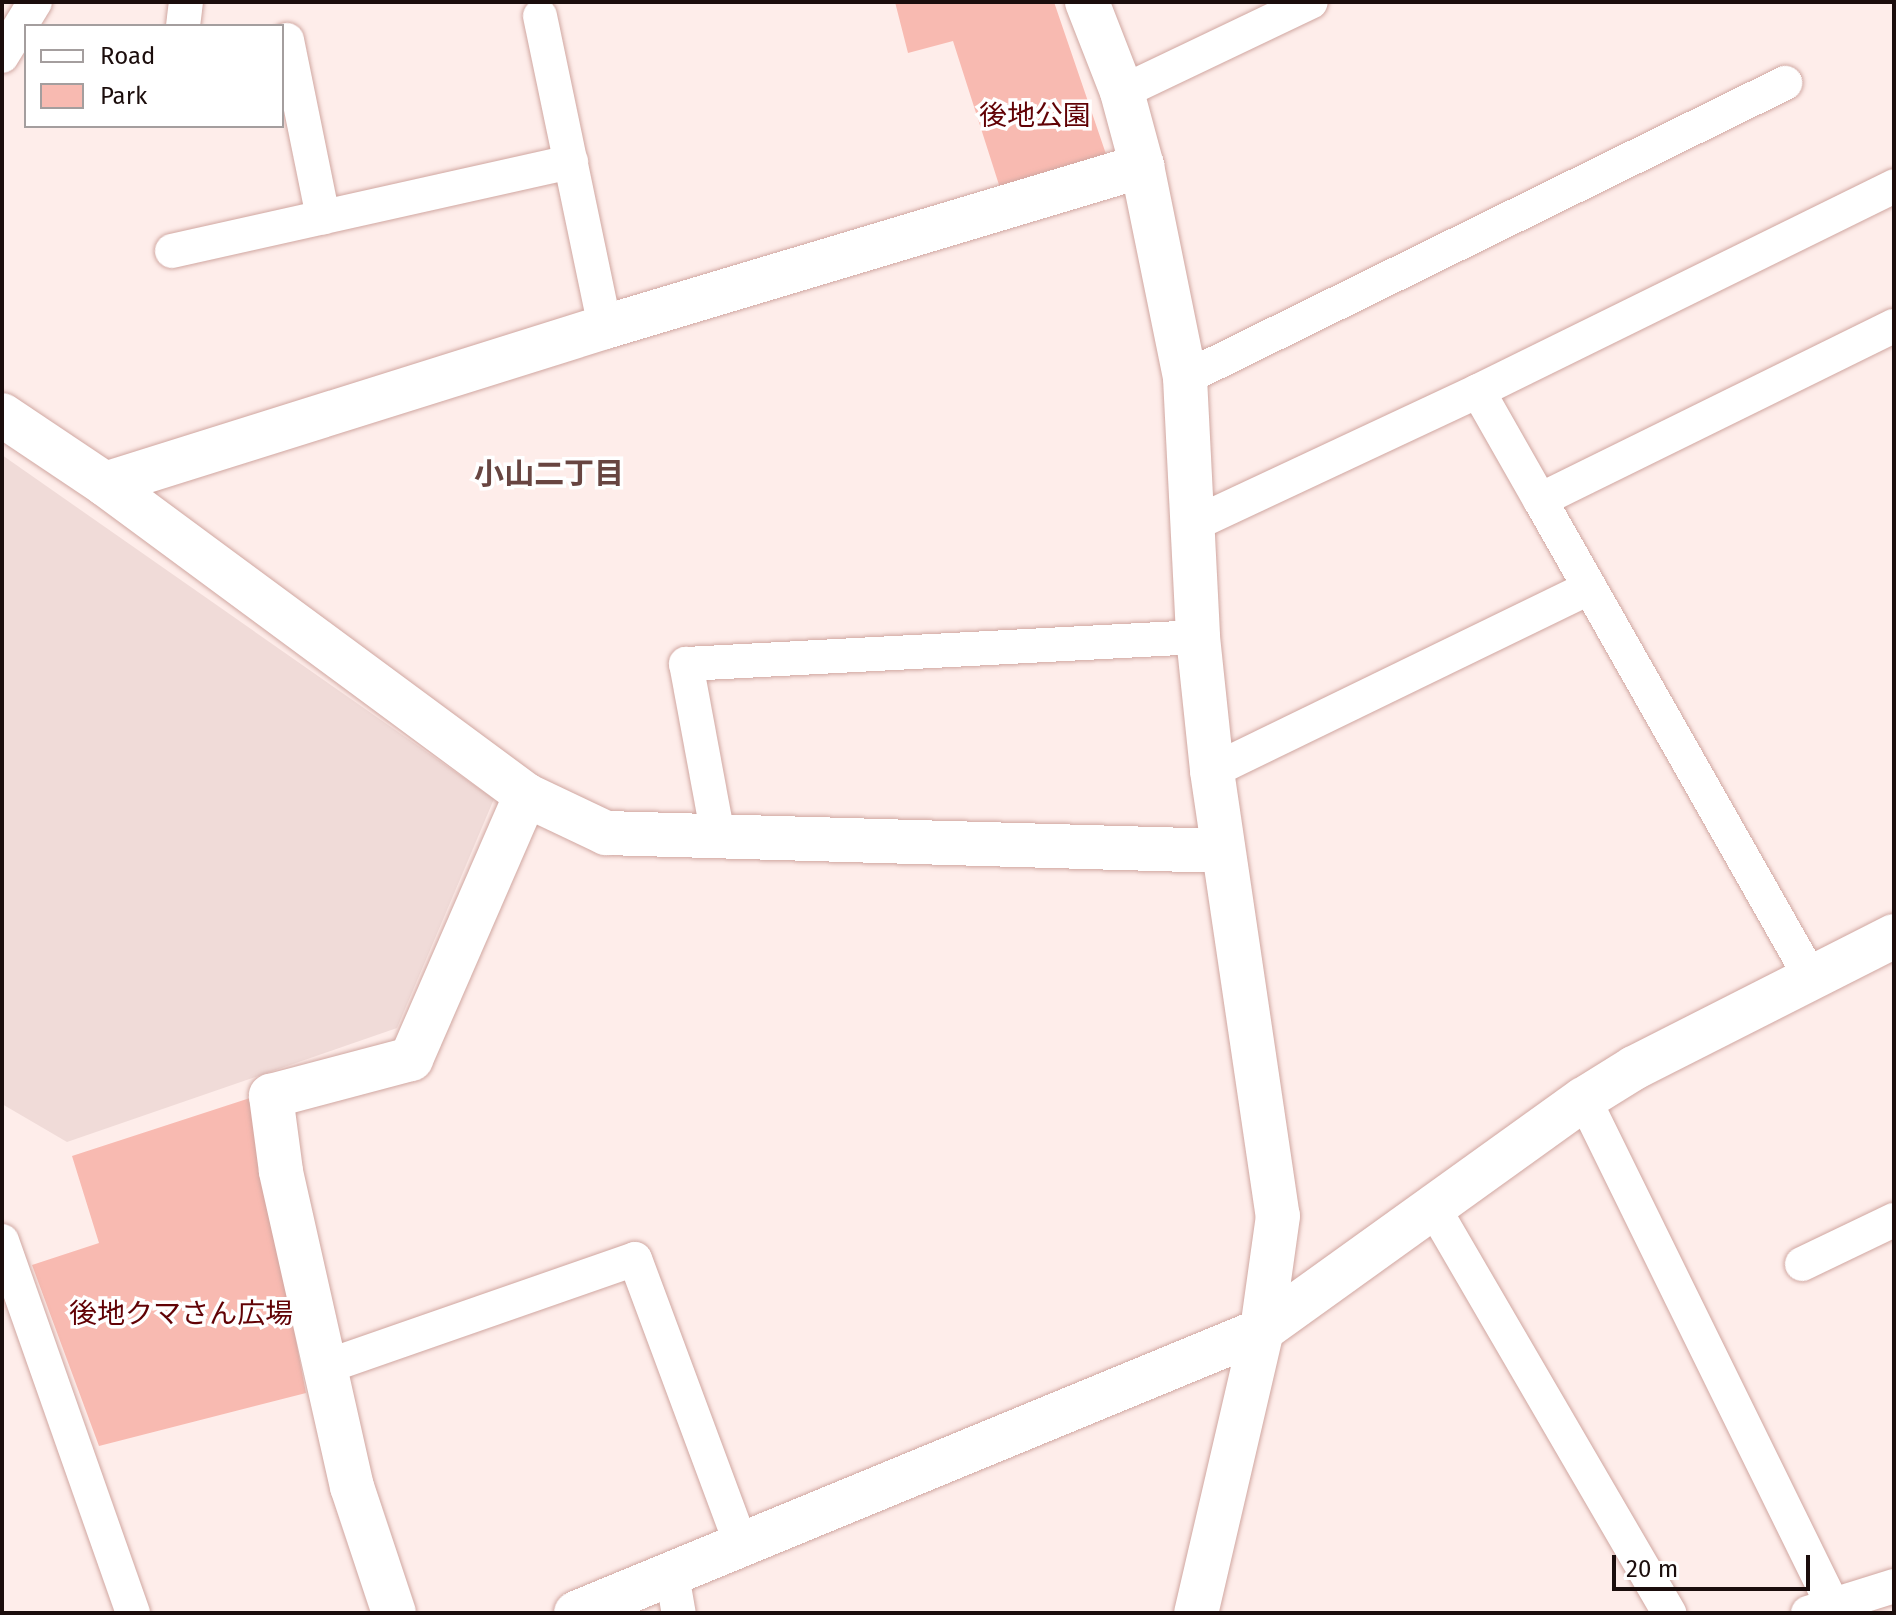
<!DOCTYPE html>
<meta charset="utf-8">
<style>
body{margin:0}
#map{position:relative;width:1896px;height:1615px;overflow:hidden;background:#feedea;font-family:"Fira Sans","Noto Sans JP",sans-serif}
div>[style]{position:absolute}
.built>*{inset:0;background:#f0dbd8}
.green>*{inset:0;background:#f8bab1}
.roads{filter:drop-shadow(0 0 2px #d0a7a1) drop-shadow(0 0 2px #d0a7a1)}
.service>*{height:34px;margin:-17px;padding:0 17px;transform-origin:17px;border-radius:17px;background:#fff}
.minor>*{height:44px;margin:-22px;padding:0 22px;transform-origin:22px;border-radius:22px;background:#fff}
span{translate:-50% -50%;white-space:nowrap;text-align:center;line-height:1.15;-webkit-text-stroke:7px #fff;paint-order:stroke}
.park-label{font-size:28px;color:#610205}
.neighbourhood-label{font-size:30px;color:#684541;font-weight:700}
.frame{position:absolute;inset:0;border:4px solid #1b0d0c;pointer-events:none}
.legend{position:absolute;left:24px;top:24px;width:260px;height:104px;box-sizing:border-box;background:#fff;border:2px solid #a49e9e;margin:0;padding:10px 14px;list-style:none;font-size:24px;color:#1b0d0c}
.legend li{display:flex;align-items:center;gap:16px;height:40px}
.legend b{width:40px;border:2px solid #a49e9e}
.scale{position:absolute;left:1612px;top:1555px;width:198px;height:36px;box-sizing:border-box;border:4px solid #1b0d0c;border-top:0;padding-left:10px;font-size:24px;line-height:28px;white-space:nowrap;color:#1b0d0c;-webkit-text-stroke:6px #fff;paint-order:stroke}
</style>
<div id="map">
<div class="built">
<i style="clip-path:polygon(2px 455px,494px 799px,397px 1028px,67px 1142px,2px 1104px)"></i>
</div>
<div class="green">
<i style="clip-path:polygon(895px 2px,1054px 2px,1107px 157px,1000px 188px,953px 41px,908px 53px)"></i>
<i style="clip-path:polygon(250px 1098px,306px 1393px,99px 1446px,32px 1265px,99px 1243px,72px 1156px)"></i>
</div>
<div class="roads">
<div class="service">
<i style="left:540px;top:16px;width:318px;rotate:78.2deg"></i>
<i style="left:183px;top:26px;width:24px;rotate:-83deg"></i>
<i style="left:287px;top:40px;width:181px;rotate:78.5deg"></i>
<i style="left:2px;top:56px;width:63px;rotate:-58.6deg"></i>
<i style="left:1122px;top:92px;width:209px;rotate:-25.5deg"></i>
<i style="left:172px;top:251px;width:409px;rotate:-12.6deg"></i>
<i style="left:1185px;top:378px;width:669px;rotate:-26.18deg"></i>
<i style="left:1478px;top:391px;width:125px;rotate:60.4deg"></i>
<i style="left:1194px;top:524px;width:314px;rotate:-25.1deg"></i>
<i style="left:1478px;top:391px;width:464px;rotate:-26.2deg"></i>
<i style="left:1212px;top:771px;width:419px;rotate:-25.9deg"></i>
<i style="left:718px;top:836px;width:175px;rotate:-100.5deg"></i>
<i style="left:686px;top:664px;width:513px;rotate:-3.02deg"></i>
<i style="left:1810px;top:976px;width:547px;rotate:-119.56deg"></i>
<i style="left:1540px;top:500px;width:394px;rotate:-26.2deg"></i>
<i style="left:1584px;top:1099px;width:563px;rotate:63.84deg"></i>
<i style="left:1433px;top:1207px;width:470px;rotate:59.8deg"></i>
<i style="left:2px;top:1241px;width:394px;rotate:70.6deg"></i>
<i style="left:1802px;top:1264px;width:102px;rotate:-25.6deg"></i>
<i style="left:325px;top:1367px;width:328px;rotate:-19.2deg"></i>
<i style="left:635px;top:1259px;width:306px;rotate:69.6deg"></i>
<i style="left:672px;top:1575px;width:39px;rotate:80deg"></i>
<i style="left:1808px;top:1613px;width:90px;rotate:-17.4deg"></i>
</div>
<div class="minor">
<i style="left:1087px;top:2px;width:97px;rotate:68.7deg"></i>
<i style="left:1122px;top:92px;width:77px;rotate:74.9deg"></i>
<i style="left:1142px;top:166px;width:216px;rotate:78.5deg"></i>
<i style="left:1185px;top:378px;width:259px;rotate:87.1deg"></i>
<i style="left:1198px;top:637px;width:135px;rotate:84deg"></i>
<i style="left:1212px;top:771px;width:450px;rotate:81.6deg"></i>
<i style="left:1278px;top:1216px;width:115px;rotate:98deg"></i>
<i style="left:1262px;top:1330px;width:291px;rotate:103.1deg"></i>
<i style="left:2px;top:415px;width:124px;rotate:33.8deg"></i>
<i style="left:105px;top:484px;width:523px;rotate:36.45deg"></i>
<i style="left:526px;top:795px;width:89px;rotate:25.4deg"></i>
<i style="left:606px;top:833px;width:616px;rotate:1.67deg"></i>
<i style="left:105px;top:484px;width:524px;rotate:-17.43deg"></i>
<i style="left:605px;top:327px;width:561px;rotate:-16.69deg"></i>
<i style="left:394px;top:1613px;width:133px;rotate:-108.4deg"></i>
<i style="left:352px;top:1487px;width:324px;rotate:-102.7deg"></i>
<i style="left:281px;top:1171px;width:76px;rotate:-97.6deg"></i>
<i style="left:271px;top:1096px;width:145px;rotate:-14.8deg"></i>
<i style="left:411px;top:1059px;width:288px;rotate:-66.5deg"></i>
<i style="left:576px;top:1613px;width:742px;rotate:-22.42deg"></i>
<i style="left:1262px;top:1330px;width:396px;rotate:-35.7deg"></i>
<i style="left:1584px;top:1099px;width:59px;rotate:-31.8deg"></i>
<i style="left:1634px;top:1068px;width:292px;rotate:-26.9deg"></i>
</div>
</div>
<div class="park-label">
<span style="left:1035px;top:116px">後地公園</span>
<span style="left:181px;top:1314px">後地クマさん広場</span>
</div>
<div class="neighbourhood-label">
<span style="left:549px;top:474px">小山二丁目</span>
</div>
<div class="frame"></div>
<ul class="legend">
<li><b style="height:10px;background:#fff"></b>Road</li>
<li><b style="height:22px;background:#f8bab1"></b>Park</li>
</ul>
<div class="scale">20 m</div>
</div>
